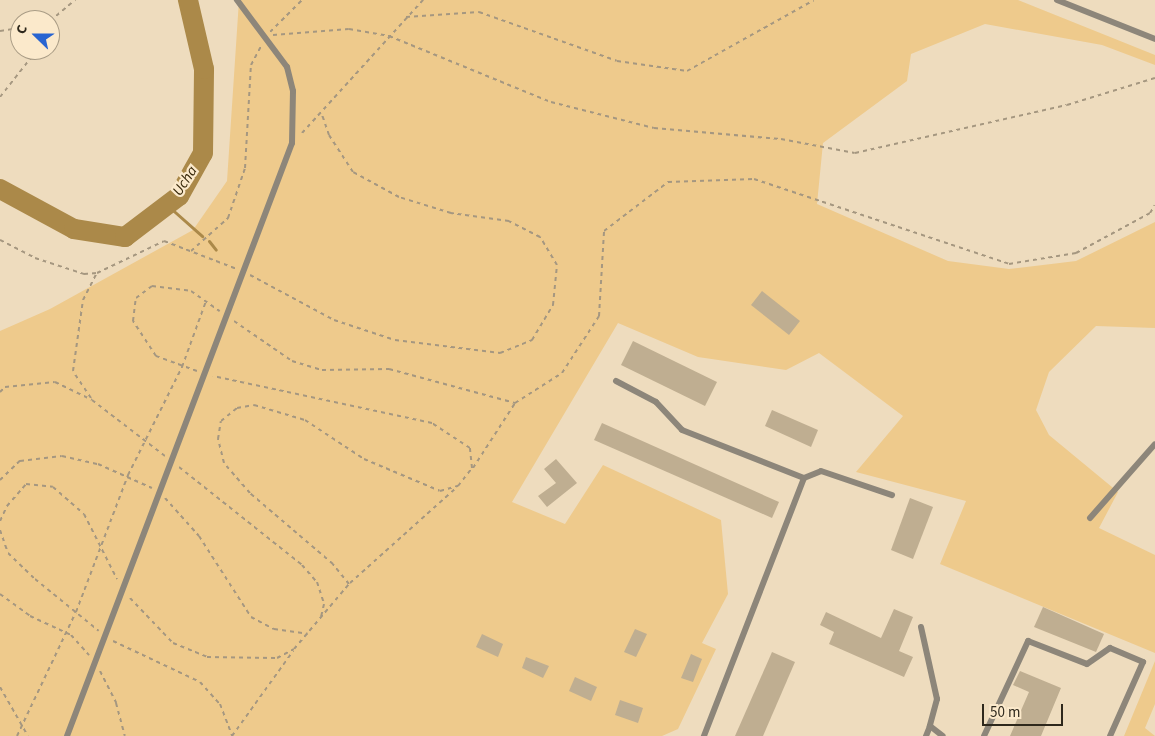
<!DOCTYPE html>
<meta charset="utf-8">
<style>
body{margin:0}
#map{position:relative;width:1155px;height:736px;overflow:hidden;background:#eedcbe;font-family:"Source Sans 3",sans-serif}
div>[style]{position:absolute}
.green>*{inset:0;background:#eeca8c}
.stream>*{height:3px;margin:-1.5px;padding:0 1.5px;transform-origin:1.5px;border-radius:1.5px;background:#ab8949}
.river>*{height:20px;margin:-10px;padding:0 10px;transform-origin:10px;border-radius:10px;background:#ab8949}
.building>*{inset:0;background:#bfae91}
.path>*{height:2px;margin-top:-1px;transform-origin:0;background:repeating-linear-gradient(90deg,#a59780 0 4px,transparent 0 8px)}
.lane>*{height:6px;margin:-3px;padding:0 3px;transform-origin:3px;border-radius:3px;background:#8d867a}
span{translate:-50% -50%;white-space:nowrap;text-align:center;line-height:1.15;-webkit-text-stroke:4.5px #fbe9cb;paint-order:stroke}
.water-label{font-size:15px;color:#362709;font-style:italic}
.north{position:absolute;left:10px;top:10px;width:50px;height:50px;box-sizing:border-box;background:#fbe9cb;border:1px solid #a99c85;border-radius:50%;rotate:292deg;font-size:14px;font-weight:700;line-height:20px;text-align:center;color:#2e281c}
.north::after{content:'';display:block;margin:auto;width:18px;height:22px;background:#2864d1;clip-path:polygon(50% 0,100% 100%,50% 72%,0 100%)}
.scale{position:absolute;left:982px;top:704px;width:81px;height:22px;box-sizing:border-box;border:2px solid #2e281c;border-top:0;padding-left:6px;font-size:15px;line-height:18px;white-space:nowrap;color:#2e281c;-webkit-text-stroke:4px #fbe9cb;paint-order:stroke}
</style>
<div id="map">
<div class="green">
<i style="clip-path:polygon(239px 0,1018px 0,1155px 55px,1155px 65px,1102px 45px,985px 24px,911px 54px,907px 81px,823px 143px,817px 204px,948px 261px,1009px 269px,1076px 261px,1155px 222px,1155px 328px,1096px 326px,1049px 372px,1036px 410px,1049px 435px,1118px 492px,1099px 528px,1155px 555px,1155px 653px,940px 564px,966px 501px,856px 472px,903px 416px,819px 353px,786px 370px,698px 357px,618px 323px,512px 502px,565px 524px,603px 465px,721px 520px,728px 594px,702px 643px,716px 649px,678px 729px,662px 736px,0 736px,0 331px,50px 309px,193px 230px,227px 181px)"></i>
<i style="clip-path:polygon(1155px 661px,1155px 704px,1145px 728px,1155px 736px,1124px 736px)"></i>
</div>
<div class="stream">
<i style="left:167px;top:205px;width:47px;rotate:41.5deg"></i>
<i style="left:209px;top:241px;width:11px;rotate:52deg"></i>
</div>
<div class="river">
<i style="left:0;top:189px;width:84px;rotate:28.4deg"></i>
<i style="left:74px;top:229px;width:52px;rotate:8.9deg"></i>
<i style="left:125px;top:237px;width:68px;rotate:-37.2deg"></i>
<i style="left:179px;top:196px;width:49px;rotate:-60.8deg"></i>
<i style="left:203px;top:153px;width:84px;rotate:-89.3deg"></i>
<i style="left:204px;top:69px;width:71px;rotate:-103.1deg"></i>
</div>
<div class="building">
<i style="clip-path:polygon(762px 291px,800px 321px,789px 335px,751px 305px)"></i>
<i style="clip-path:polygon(633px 341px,717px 382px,705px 406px,621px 365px)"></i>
<i style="clip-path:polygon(772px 410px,818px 430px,811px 447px,765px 426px)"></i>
<i style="clip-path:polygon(602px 423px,779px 502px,772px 518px,594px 440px)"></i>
<i style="clip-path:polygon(556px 459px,577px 483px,547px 507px,538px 496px,556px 483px,544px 469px)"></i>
<i style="clip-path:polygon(910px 498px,933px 507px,913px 559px,891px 550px)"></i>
<i style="clip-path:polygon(1043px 607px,1104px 634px,1096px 652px,1034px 627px)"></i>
<i style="clip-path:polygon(894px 609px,913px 617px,899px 651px,913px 657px,904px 677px,829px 644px,834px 632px,820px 625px,826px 612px,881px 638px)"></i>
<i style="clip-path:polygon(635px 629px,647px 634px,636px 657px,624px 652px)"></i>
<i style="clip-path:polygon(482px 634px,503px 644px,498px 657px,476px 647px)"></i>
<i style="clip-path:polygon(772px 652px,795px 662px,763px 736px,735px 736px)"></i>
<i style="clip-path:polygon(691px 654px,702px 659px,693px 682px,681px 678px)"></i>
<i style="clip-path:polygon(526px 657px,549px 666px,543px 678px,522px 668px)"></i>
<i style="clip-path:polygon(1020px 671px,1061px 688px,1041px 736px,1010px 736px,1029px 692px,1013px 685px)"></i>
<i style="clip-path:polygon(575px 677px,597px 687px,591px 701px,569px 691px)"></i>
<i style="clip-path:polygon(620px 700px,643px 708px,638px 723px,615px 715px)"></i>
</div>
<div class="path">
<i style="left:406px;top:17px;width:73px;rotate:-3.9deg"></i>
<i style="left:479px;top:12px;width:146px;rotate:19.5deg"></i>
<i style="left:617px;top:61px;width:71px;rotate:8.1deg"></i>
<i style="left:687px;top:71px;width:145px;rotate:-29.2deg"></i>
<i style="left:50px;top:21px;width:33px;rotate:-40deg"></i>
<i style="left:0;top:31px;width:20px;rotate:-9deg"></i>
<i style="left:270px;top:32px;width:45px;rotate:-45deg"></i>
<i style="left:273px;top:35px;width:76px;rotate:-4.5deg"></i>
<i style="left:349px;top:29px;width:41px;rotate:9.9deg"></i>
<i style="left:389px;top:36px;width:175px;rotate:22.2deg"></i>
<i style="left:551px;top:102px;width:106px;rotate:14.2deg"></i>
<i style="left:654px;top:128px;width:127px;rotate:5deg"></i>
<i style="left:781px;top:139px;width:75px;rotate:10.7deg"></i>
<i style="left:855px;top:153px;width:217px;rotate:-12.8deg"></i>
<i style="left:1067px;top:105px;width:92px;rotate:-17.1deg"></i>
<i style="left:0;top:97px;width:60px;rotate:-51.8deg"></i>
<i style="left:302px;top:133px;width:180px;rotate:-47.7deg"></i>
<i style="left:0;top:240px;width:39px;rotate:27deg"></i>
<i style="left:35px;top:258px;width:52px;rotate:18.1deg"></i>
<i style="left:84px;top:274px;width:13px;rotate:-4deg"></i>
<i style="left:97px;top:273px;width:74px;rotate:-25.5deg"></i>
<i style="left:164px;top:241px;width:78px;rotate:21deg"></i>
<i style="left:191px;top:251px;width:50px;rotate:-41.7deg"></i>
<i style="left:228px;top:218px;width:53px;rotate:-71.2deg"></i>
<i style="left:245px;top:168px;width:103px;rotate:-86.7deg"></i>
<i style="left:251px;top:65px;width:21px;rotate:-62deg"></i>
<i style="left:250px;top:275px;width:95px;rotate:28.2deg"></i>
<i style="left:334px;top:320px;width:64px;rotate:18.2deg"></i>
<i style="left:395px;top:340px;width:106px;rotate:7.1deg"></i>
<i style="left:500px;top:353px;width:35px;rotate:-22deg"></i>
<i style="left:532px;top:340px;width:41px;rotate:-59deg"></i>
<i style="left:553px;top:305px;width:40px;rotate:-84.3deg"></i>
<i style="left:557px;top:265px;width:33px;rotate:-121deg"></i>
<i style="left:540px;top:237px;width:35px;rotate:-153deg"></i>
<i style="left:509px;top:221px;width:59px;rotate:-172.1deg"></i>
<i style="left:451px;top:213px;width:54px;rotate:-162.9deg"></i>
<i style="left:399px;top:197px;width:52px;rotate:-151.5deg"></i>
<i style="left:353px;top:172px;width:44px;rotate:-123deg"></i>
<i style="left:329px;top:135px;width:24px;rotate:-109deg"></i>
<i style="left:234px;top:321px;width:70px;rotate:34.6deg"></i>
<i style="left:292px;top:361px;width:31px;rotate:17deg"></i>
<i style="left:322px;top:370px;width:67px;rotate:-0.9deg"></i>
<i style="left:389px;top:369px;width:131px;rotate:15.1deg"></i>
<i style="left:515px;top:403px;width:56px;rotate:-32.6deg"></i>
<i style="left:562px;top:373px;width:68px;rotate:-57deg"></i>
<i style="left:599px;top:316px;width:85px;rotate:-86.6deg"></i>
<i style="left:604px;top:231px;width:81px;rotate:-37.4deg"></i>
<i style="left:668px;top:182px;width:86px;rotate:-2deg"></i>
<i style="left:754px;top:179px;width:269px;rotate:18.4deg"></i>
<i style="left:1009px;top:264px;width:68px;rotate:-9.3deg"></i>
<i style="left:1076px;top:253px;width:84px;rotate:-28.4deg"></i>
<i style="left:1150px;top:213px;width:9px;rotate:-58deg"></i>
<i style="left:197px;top:371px;width:44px;rotate:-159.9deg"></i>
<i style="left:156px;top:356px;width:42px;rotate:-123.3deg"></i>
<i style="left:133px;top:321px;width:23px;rotate:-83deg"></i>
<i style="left:136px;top:298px;width:20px;rotate:-37deg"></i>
<i style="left:152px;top:286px;width:39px;rotate:7deg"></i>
<i style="left:191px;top:291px;width:35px;rotate:35deg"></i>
<i style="left:0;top:392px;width:7px;rotate:-45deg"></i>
<i style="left:5px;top:387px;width:50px;rotate:-5.7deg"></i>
<i style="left:55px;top:382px;width:41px;rotate:25.9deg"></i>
<i style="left:92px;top:400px;width:92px;rotate:37.5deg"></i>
<i style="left:91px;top:398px;width:32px;rotate:-124deg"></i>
<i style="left:73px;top:371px;width:72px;rotate:-82deg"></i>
<i style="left:83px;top:300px;width:30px;rotate:-63deg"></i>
<i style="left:179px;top:467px;width:157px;rotate:38.5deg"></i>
<i style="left:302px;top:565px;width:23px;rotate:49deg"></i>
<i style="left:317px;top:582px;width:23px;rotate:72deg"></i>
<i style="left:324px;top:604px;width:13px;rotate:103deg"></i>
<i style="left:473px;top:468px;width:77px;rotate:-57.1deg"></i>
<i style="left:0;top:480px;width:28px;rotate:-44deg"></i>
<i style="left:20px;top:461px;width:42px;rotate:-6.8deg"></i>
<i style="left:62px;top:456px;width:37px;rotate:13deg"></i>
<i style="left:98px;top:464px;width:59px;rotate:24deg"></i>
<i style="left:165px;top:498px;width:51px;rotate:48.2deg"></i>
<i style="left:199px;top:536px;width:96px;rotate:57.3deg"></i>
<i style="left:251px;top:617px;width:26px;rotate:28deg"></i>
<i style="left:274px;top:629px;width:34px;rotate:8deg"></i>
<i style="left:0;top:521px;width:17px;rotate:-65deg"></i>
<i style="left:7px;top:506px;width:29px;rotate:-49deg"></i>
<i style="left:26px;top:484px;width:27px;rotate:6deg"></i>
<i style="left:53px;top:487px;width:41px;rotate:41.1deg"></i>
<i style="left:84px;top:514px;width:73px;rotate:63.1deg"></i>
<i style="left:0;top:530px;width:24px;rotate:71deg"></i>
<i style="left:8px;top:553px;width:37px;rotate:44deg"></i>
<i style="left:35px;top:579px;width:82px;rotate:39.1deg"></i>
<i style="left:350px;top:583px;width:142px;rotate:-41.9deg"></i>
<i style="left:0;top:594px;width:37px;rotate:36deg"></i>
<i style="left:30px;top:616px;width:45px;rotate:24.9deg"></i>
<i style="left:71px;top:635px;width:27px;rotate:48deg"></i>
<i style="left:130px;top:598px;width:62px;rotate:46.3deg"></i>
<i style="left:173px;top:643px;width:37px;rotate:22deg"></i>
<i style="left:207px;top:657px;width:70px;rotate:0.8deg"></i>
<i style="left:277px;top:658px;width:19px;rotate:-28deg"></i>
<i style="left:294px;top:649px;width:85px;rotate:-49.8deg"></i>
<i style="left:349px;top:584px;width:26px;rotate:-129deg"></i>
<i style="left:333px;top:564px;width:109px;rotate:-139.5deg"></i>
<i style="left:250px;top:493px;width:40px;rotate:-131deg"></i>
<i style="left:224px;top:463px;width:25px;rotate:-104deg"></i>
<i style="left:218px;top:439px;width:18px;rotate:-81deg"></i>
<i style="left:221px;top:421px;width:21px;rotate:-39deg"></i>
<i style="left:237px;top:408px;width:17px;rotate:-10deg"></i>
<i style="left:254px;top:405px;width:53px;rotate:16.4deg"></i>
<i style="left:305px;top:420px;width:71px;rotate:33.5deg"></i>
<i style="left:364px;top:459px;width:82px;rotate:22.8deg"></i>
<i style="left:440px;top:491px;width:19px;rotate:-16deg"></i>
<i style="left:458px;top:486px;width:23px;rotate:-52deg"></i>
<i style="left:472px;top:468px;width:20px;rotate:-96deg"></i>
<i style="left:470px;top:448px;width:45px;rotate:-146.7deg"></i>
<i style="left:432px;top:423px;width:224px;rotate:-167.9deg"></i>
<i style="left:113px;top:641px;width:96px;rotate:25.2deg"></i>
<i style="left:200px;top:682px;width:30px;rotate:48deg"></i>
<i style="left:220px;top:704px;width:34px;rotate:69deg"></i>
<i style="left:100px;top:671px;width:36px;rotate:63deg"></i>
<i style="left:116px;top:703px;width:34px;rotate:75deg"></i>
<i style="left:0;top:687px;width:56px;rotate:60.3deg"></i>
<i style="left:17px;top:736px;width:137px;rotate:-64.6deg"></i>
<i style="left:76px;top:612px;width:147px;rotate:-69.2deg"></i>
<i style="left:128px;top:475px;width:121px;rotate:-63.4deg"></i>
<i style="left:182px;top:367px;width:70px;rotate:-70deg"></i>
<i style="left:232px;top:736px;width:105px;rotate:-54.3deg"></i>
</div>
<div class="lane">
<i style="left:1057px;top:0;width:105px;rotate:21.7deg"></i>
<i style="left:616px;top:381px;width:45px;rotate:27.7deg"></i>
<i style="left:656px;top:402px;width:38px;rotate:47deg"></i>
<i style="left:682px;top:430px;width:131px;rotate:21.5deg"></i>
<i style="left:804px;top:478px;width:277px;rotate:111.2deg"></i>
<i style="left:804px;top:478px;width:18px;rotate:-22deg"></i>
<i style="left:821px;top:471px;width:75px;rotate:18.7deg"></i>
<i style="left:1090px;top:518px;width:98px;rotate:-48.7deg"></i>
<i style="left:921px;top:627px;width:74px;rotate:77.5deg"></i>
<i style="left:937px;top:699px;width:28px;rotate:105deg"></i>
<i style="left:930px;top:726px;width:16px;rotate:38deg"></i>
<i style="left:67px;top:736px;width:634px;rotate:-69.22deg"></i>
<i style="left:292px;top:143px;width:52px;rotate:-88.9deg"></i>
<i style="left:293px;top:91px;width:25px;rotate:-104deg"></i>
<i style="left:287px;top:67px;width:84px;rotate:-126.7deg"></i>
<i style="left:926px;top:736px;width:11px;rotate:-68deg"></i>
<i style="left:984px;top:736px;width:105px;rotate:-65.1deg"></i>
<i style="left:1028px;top:641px;width:63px;rotate:21.3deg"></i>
<i style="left:1087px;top:664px;width:28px;rotate:-35deg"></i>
<i style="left:1110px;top:648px;width:36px;rotate:23deg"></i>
<i style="left:1143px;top:662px;width:81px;rotate:114deg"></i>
</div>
<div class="water-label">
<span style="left:185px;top:181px;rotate:-57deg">Ucha</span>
</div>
<div class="north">С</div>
<div class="scale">50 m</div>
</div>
